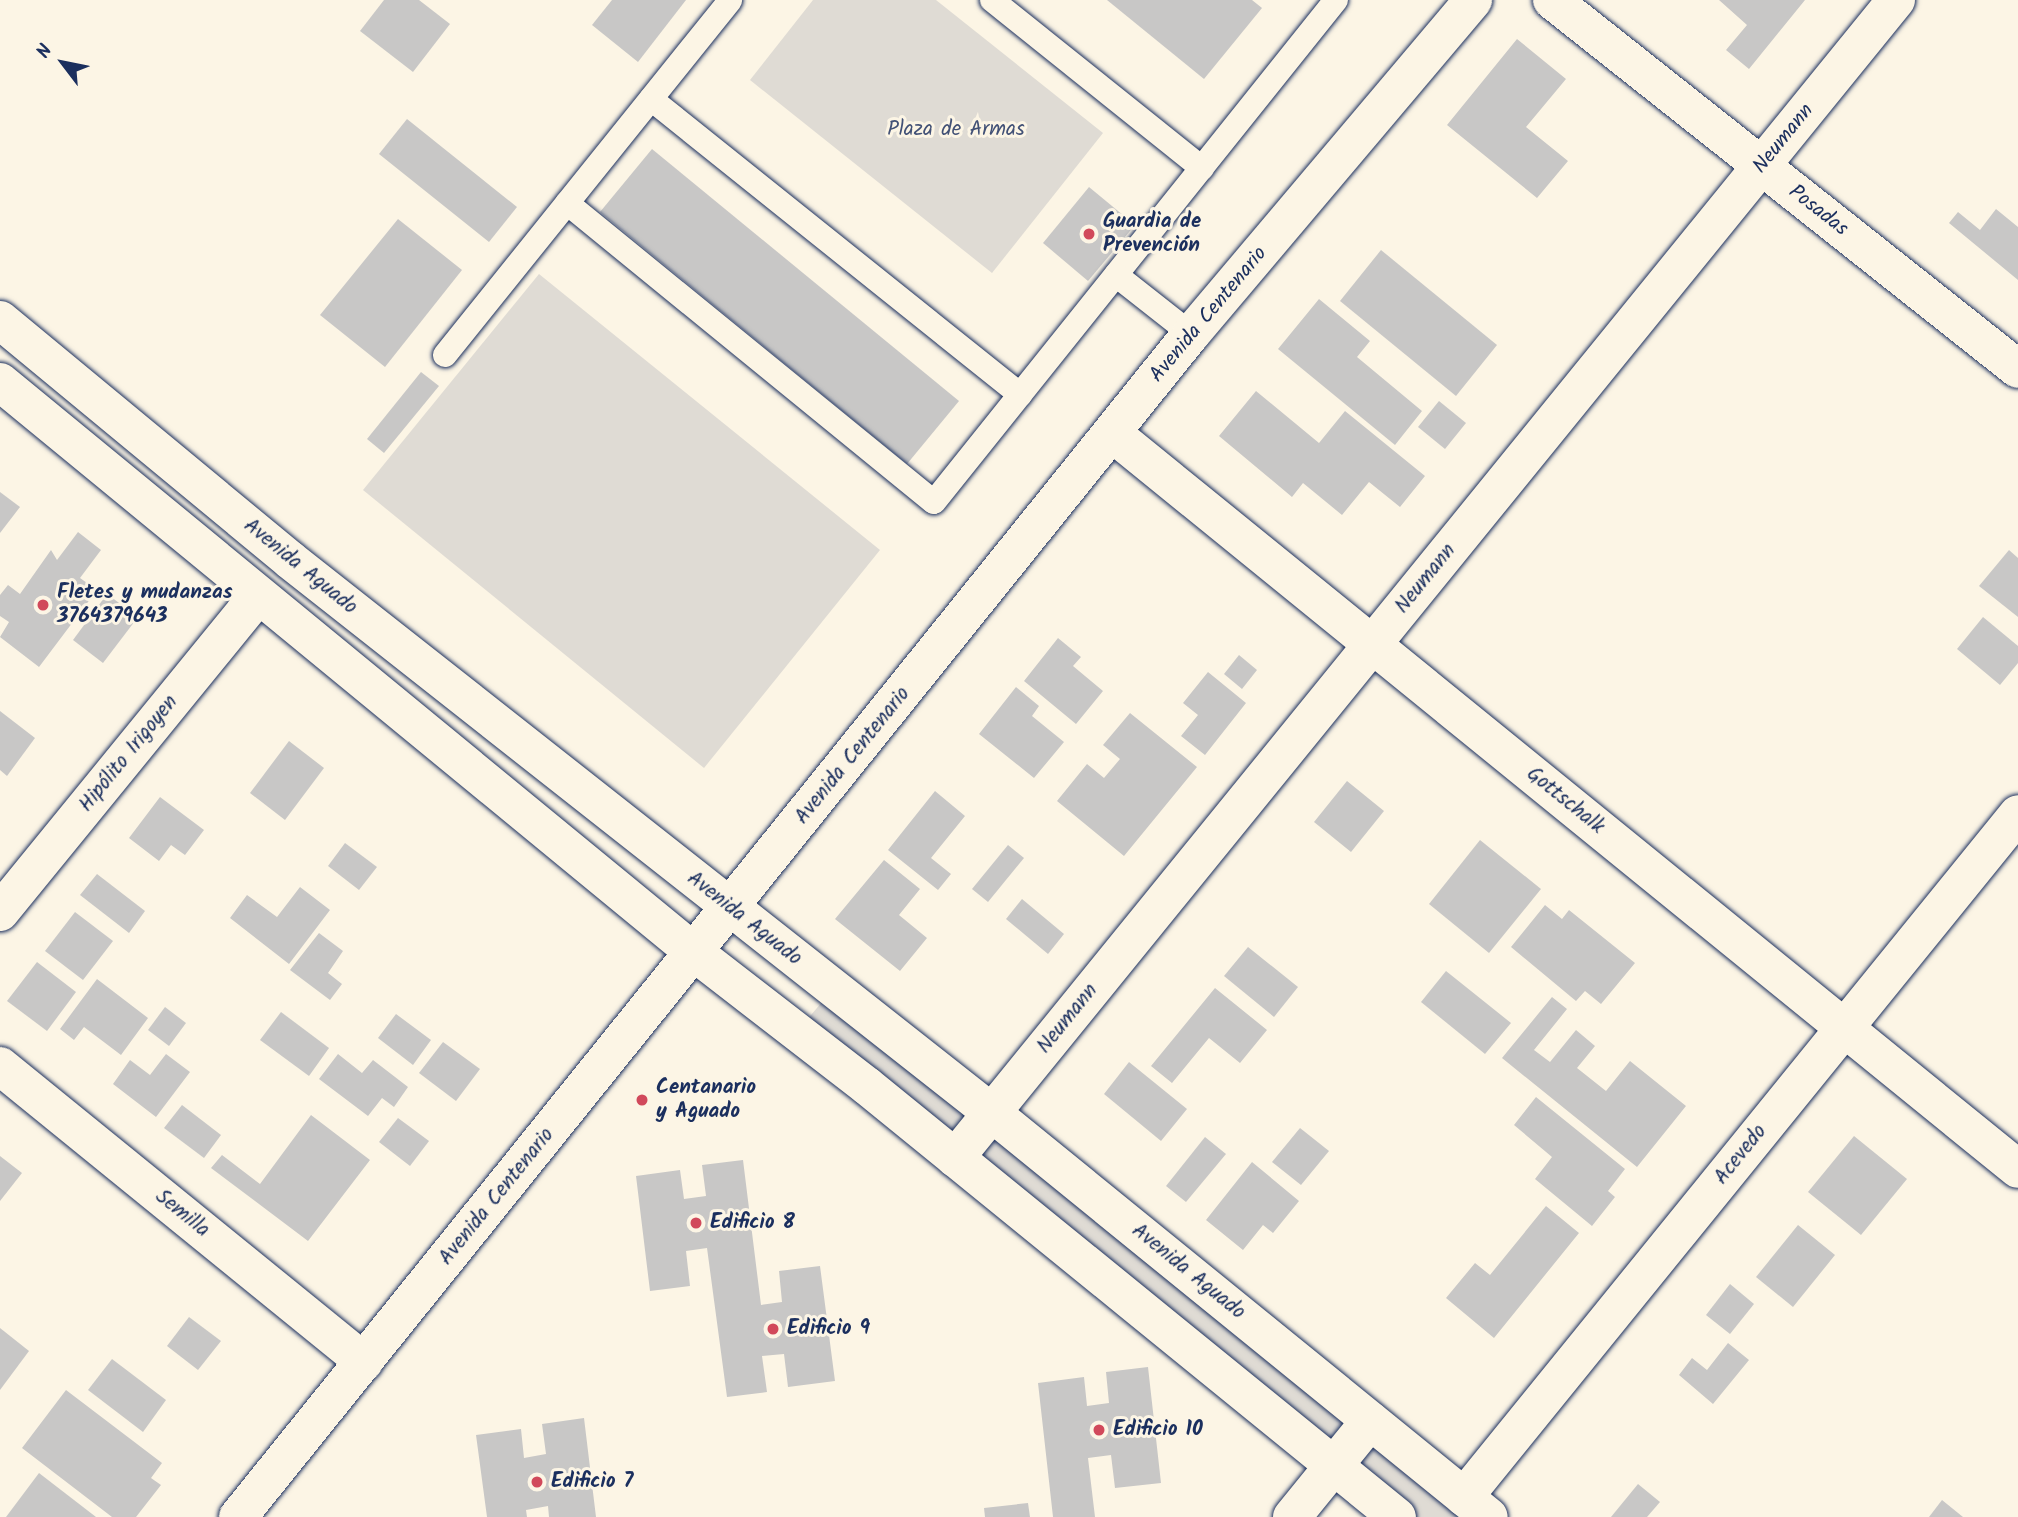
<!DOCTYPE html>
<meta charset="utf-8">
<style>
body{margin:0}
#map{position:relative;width:2018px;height:1517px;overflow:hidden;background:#fcf5e5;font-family:Kalam,sans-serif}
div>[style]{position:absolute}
.green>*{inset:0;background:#dfdbd4}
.building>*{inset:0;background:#c8c7c6}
.roads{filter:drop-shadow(0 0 2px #1b2f5e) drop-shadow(0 0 2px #1b2f5e)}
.lane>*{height:24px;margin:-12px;padding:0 12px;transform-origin:12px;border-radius:12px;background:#fcf5e5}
.street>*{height:38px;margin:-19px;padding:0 19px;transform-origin:19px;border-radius:19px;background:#fcf5e5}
.secondary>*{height:38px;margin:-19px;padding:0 19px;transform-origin:19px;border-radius:19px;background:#fcf5e5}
.primary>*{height:38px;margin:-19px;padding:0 19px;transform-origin:19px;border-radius:19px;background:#fcf5e5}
.dots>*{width:19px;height:19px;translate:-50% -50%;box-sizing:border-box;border:4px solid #fcf5e5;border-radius:50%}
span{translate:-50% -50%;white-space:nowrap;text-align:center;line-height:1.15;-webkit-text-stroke:6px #fcf5e5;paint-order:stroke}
.park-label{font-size:21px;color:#425176}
.street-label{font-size:21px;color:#1b2f5e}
.poi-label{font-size:21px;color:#1b2f5e;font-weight:700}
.left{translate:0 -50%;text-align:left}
.north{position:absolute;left:28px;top:28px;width:70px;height:70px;-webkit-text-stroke:5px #fcf5e5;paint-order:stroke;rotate:302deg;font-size:19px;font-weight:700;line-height:28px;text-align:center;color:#1b2f5e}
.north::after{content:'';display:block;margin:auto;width:24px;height:32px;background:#1b2f5e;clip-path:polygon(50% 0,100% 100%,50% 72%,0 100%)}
</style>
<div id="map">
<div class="green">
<i style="clip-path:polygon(813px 0,936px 0,1103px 133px,992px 273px,750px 80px)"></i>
<i style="clip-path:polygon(539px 274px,880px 550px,704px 768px,363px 490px)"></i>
<i style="clip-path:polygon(827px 996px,1468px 1517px,1402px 1517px,806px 1021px)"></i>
</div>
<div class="building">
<i style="clip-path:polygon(384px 0,419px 0,450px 24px,413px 72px,360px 31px)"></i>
<i style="clip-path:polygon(612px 0,686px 0,638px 62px,592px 25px)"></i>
<i style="clip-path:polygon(1107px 0,1252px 0,1262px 8px,1204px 79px)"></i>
<i style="clip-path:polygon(1805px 0,1749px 69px,1726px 50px,1747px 25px,1719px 0)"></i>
<i style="clip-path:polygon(1517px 39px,1566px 79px,1526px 127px,1568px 161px,1537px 198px,1447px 125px)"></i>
<i style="clip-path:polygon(407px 119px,517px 207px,489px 242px,379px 154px)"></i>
<i style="clip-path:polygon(652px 149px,959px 401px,907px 464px,600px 212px)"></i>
<i style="clip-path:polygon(1089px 187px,1135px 225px,1088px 281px,1043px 243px)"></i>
<i style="clip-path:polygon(1996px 209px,2018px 227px,2018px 280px,1949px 223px,1958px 212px,1980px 230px)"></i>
<i style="clip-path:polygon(398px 219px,462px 270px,385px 367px,320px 315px)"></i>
<i style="clip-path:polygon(1381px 250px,1497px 345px,1456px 396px,1340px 301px)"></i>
<i style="clip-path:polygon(1319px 299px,1370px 341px,1357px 357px,1422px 411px,1395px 445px,1278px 349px)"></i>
<i style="clip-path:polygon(421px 372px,439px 386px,384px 453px,367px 439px)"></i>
<i style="clip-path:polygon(1256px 391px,1319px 443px,1345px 411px,1425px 476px,1400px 507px,1369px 482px,1342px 515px,1303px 483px,1292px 497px,1219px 436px)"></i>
<i style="clip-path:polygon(1439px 401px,1466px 423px,1445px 449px,1418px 427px)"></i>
<i style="clip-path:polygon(0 492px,20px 507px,0 533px)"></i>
<i style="clip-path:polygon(78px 532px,101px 550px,80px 578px,97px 590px,39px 667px,0 637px,9px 622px,0 616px,0 595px,8px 585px,20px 594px,51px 550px,57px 560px)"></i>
<i style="clip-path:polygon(2009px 550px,2018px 558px,2018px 617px,1979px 586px)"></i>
<i style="clip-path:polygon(107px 594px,138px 617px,103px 663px,73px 640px)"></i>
<i style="clip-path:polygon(1983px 617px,2018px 646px,2018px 663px,2000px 685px,1957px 649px)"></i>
<i style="clip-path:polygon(1058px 638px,1081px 657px,1073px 666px,1103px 691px,1076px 724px,1024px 681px)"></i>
<i style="clip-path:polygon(1239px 655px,1257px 670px,1242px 689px,1224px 674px)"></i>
<i style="clip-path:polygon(1208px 672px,1246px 703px,1205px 755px,1181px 736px,1198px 715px,1183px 703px)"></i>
<i style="clip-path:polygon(1016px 687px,1039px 706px,1032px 716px,1064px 742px,1034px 778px,979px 734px)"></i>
<i style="clip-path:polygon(0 711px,35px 738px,7px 776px,0 770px)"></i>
<i style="clip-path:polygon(1130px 713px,1197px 767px,1124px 856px,1057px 801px,1087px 764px,1104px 778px,1120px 759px,1103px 745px)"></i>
<i style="clip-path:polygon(289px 741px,324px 768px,285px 820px,250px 793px)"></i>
<i style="clip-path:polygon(1347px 781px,1384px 811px,1351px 852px,1314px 822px)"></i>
<i style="clip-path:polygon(935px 791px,965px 816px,931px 858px,951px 874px,938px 890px,888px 850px)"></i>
<i style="clip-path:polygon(160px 797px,204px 830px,185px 855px,171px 845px,159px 861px,129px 838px)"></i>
<i style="clip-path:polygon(1480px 840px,1541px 889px,1489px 953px,1429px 904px)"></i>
<i style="clip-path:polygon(345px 843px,377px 867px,359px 890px,328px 866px)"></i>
<i style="clip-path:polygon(1008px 845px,1024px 858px,988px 902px,972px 889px)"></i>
<i style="clip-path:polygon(884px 860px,920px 889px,899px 915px,927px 938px,900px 971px,835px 919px)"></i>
<i style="clip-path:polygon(97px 874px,145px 911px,129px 933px,80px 895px)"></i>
<i style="clip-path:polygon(300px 887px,330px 910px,289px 964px,230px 918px,247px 895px,277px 917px)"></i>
<i style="clip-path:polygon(1022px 899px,1064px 934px,1048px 954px,1006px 919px)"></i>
<i style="clip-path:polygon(1545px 905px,1562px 919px,1569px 910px,1635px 963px,1601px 1004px,1585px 991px,1576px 1001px,1511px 947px)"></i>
<i style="clip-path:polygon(75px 912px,113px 941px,83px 980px,45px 951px)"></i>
<i style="clip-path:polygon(319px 933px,343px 951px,328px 973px,342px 984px,330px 1000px,290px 970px)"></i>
<i style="clip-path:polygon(1248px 947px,1298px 987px,1274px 1017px,1224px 976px)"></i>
<i style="clip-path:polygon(37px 962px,76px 992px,47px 1031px,7px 1001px)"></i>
<i style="clip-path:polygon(1446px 971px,1511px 1023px,1485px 1054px,1421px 1002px)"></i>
<i style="clip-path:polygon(97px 979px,148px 1018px,121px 1055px,84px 1027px,74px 1040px,60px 1029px)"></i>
<i style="clip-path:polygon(1215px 988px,1267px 1030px,1240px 1063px,1209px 1038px,1172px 1083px,1151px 1066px)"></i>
<i style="clip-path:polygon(1552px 997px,1567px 1009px,1534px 1050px,1550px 1062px,1576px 1030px,1595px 1046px,1577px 1068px,1606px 1091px,1630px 1061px,1686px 1106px,1637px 1167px,1502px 1058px)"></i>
<i style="clip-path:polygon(165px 1007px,186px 1023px,169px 1046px,148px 1030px)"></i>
<i style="clip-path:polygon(281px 1012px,329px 1048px,309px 1076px,260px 1040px)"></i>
<i style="clip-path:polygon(396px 1014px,431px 1040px,413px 1065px,378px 1038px)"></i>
<i style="clip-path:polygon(443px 1042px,480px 1069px,456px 1101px,419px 1073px)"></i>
<i style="clip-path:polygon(166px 1054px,190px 1072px,156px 1117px,113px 1084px,130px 1060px,150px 1075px)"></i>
<i style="clip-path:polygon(338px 1054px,362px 1073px,373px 1060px,408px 1087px,394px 1107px,382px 1098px,368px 1116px,319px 1079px)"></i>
<i style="clip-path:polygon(1129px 1062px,1187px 1109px,1161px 1141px,1104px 1094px)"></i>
<i style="clip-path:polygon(1536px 1097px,1625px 1169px,1608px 1191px,1615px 1197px,1592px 1226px,1535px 1179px,1552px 1157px,1514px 1125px)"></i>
<i style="clip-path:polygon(182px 1105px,221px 1135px,204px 1158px,164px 1128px)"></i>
<i style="clip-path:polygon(311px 1115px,370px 1160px,308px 1241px,211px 1168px,222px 1155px,260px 1184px)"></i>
<i style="clip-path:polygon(398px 1118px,429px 1141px,410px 1166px,379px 1142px)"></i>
<i style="clip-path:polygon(1300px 1128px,1329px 1151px,1301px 1185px,1272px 1162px)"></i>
<i style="clip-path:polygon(1854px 1136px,1907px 1179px,1861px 1235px,1808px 1192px)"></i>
<i style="clip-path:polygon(1205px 1137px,1226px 1154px,1186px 1202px,1166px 1186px)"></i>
<i style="clip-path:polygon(0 1156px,22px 1173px,0 1201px)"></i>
<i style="clip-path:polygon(743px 1160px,761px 1305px,782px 1302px,779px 1271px,820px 1266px,835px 1381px,788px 1387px,784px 1354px,762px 1356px,767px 1392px,727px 1397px,707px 1248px,686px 1251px,690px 1286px,650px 1291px,636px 1176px,680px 1170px,684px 1199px,706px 1196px,702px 1165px)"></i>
<i style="clip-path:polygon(1252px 1162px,1299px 1201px,1273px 1233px,1263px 1225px,1243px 1250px,1206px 1220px)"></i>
<i style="clip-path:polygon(1546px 1206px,1579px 1233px,1494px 1338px,1446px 1298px,1475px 1263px,1490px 1275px)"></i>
<i style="clip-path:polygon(1798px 1225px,1835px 1255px,1793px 1307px,1756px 1277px)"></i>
<i style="clip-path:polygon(1730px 1284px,1754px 1304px,1730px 1334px,1706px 1315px)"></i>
<i style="clip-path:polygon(189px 1317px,221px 1341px,198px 1370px,167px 1346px)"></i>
<i style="clip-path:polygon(0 1328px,29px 1351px,0 1390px)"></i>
<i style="clip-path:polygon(1728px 1343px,1749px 1360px,1713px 1404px,1679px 1375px,1692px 1358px,1707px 1370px)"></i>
<i style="clip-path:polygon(112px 1359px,166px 1400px,143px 1432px,88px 1390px)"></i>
<i style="clip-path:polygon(1148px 1367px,1161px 1483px,1115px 1488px,1111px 1455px,1088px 1458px,1095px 1517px,1053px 1517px,1038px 1383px,1084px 1377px,1087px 1406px,1109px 1403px,1106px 1372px)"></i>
<i style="clip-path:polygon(66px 1390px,162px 1463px,151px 1478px,161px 1485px,136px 1517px,112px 1517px,22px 1448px)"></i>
<i style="clip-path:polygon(584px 1418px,596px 1517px,549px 1517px,548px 1506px,526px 1510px,527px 1517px,487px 1517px,476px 1435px,521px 1429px,524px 1458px,546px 1454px,542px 1424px)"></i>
<i style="clip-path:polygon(39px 1473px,96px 1517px,6px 1517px)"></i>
<i style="clip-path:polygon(1638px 1484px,1660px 1502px,1647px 1517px,1611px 1517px)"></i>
<i style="clip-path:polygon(1942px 1500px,1963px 1517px,1929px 1517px)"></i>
<i style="clip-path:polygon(1028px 1503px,1030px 1517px,985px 1517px,984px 1508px)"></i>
</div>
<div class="roads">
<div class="lane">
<i style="left:992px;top:0;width:269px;rotate:38.7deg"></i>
<i style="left:651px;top:99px;width:473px;rotate:38.7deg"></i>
<i style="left:567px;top:203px;width:473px;rotate:39.2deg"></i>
<i style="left:934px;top:502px;width:643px;rotate:-51.31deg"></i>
<i style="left:1116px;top:275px;width:95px;rotate:38.2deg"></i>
<i style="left:445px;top:355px;width:455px;rotate:-51.2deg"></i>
</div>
<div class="street">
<i style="left:1552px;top:0;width:594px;rotate:38.37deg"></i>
<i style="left:1112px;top:433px;width:1167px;rotate:39.09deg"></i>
<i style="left:0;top:912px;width:408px;rotate:-50.8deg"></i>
<i style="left:0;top:1066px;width:469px;rotate:39.1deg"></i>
<i style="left:955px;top:1158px;width:1492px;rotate:-50.9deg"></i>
<i style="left:1464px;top:1497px;width:879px;rotate:-50.95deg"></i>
<i style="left:1292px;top:1517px;width:124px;rotate:-50.9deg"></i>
</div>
<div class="secondary">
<i style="left:0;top:320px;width:376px;rotate:39.6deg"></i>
<i style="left:290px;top:560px;width:894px;rotate:38.23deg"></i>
<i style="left:992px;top:1113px;width:640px;rotate:39.11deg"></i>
<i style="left:0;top:382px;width:899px;rotate:39.41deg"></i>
<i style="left:695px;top:953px;width:217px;rotate:37.7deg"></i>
<i style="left:867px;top:1086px;width:683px;rotate:39.12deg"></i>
</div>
<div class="primary">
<i style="left:238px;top:1517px;width:1519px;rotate:-51.15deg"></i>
<i style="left:1191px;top:334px;width:437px;rotate:-49.8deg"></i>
</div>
</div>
<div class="dots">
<i style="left:1089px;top:234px;background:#d1495b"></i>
<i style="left:43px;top:605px;background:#d1495b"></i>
<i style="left:642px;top:1100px;background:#d1495b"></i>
<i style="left:696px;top:1223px;background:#d1495b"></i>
<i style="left:773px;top:1329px;background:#d1495b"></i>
<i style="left:1099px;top:1430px;background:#d1495b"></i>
<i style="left:537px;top:1482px;background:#d1495b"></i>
</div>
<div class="park-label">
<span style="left:956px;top:130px">Plaza de Armas</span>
</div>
<div class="street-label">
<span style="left:1784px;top:139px;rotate:-51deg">Neumann</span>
<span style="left:1818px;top:211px;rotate:38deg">Posadas</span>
<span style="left:1209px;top:315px;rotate:-50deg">Avenida Centenario</span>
<span style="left:300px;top:567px;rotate:39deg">Avenida Aguado</span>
<span style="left:1426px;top:579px;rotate:-51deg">Neumann</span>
<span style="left:129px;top:754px;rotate:-51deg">Hipólito Irigoyen</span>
<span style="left:853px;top:756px;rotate:-51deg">Avenida Centenario</span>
<span style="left:1565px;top:801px;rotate:39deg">Gottschalk</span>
<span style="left:744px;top:919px;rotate:38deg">Avenida Aguado</span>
<span style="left:1068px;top:1019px;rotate:-51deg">Neumann</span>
<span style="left:1741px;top:1155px;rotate:-51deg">Acevedo</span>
<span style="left:497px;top:1197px;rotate:-51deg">Avenida Centenario</span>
<span style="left:182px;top:1214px;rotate:39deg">Semilla</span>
<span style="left:1188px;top:1272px;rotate:39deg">Avenida Aguado</span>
</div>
<div class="poi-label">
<span class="left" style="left:1103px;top:234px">Guardia de<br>Prevención</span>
<span class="left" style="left:57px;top:605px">Fletes y mudanzas<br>3764379643</span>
<span class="left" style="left:656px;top:1100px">Centanario<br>y Aguado</span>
<span class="left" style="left:710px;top:1223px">Edificio 8</span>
<span class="left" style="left:787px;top:1329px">Edificio 9</span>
<span class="left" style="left:1113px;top:1430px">Edificio 10</span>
<span class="left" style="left:551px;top:1482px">Edificio 7</span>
</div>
<div class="north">N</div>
</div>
